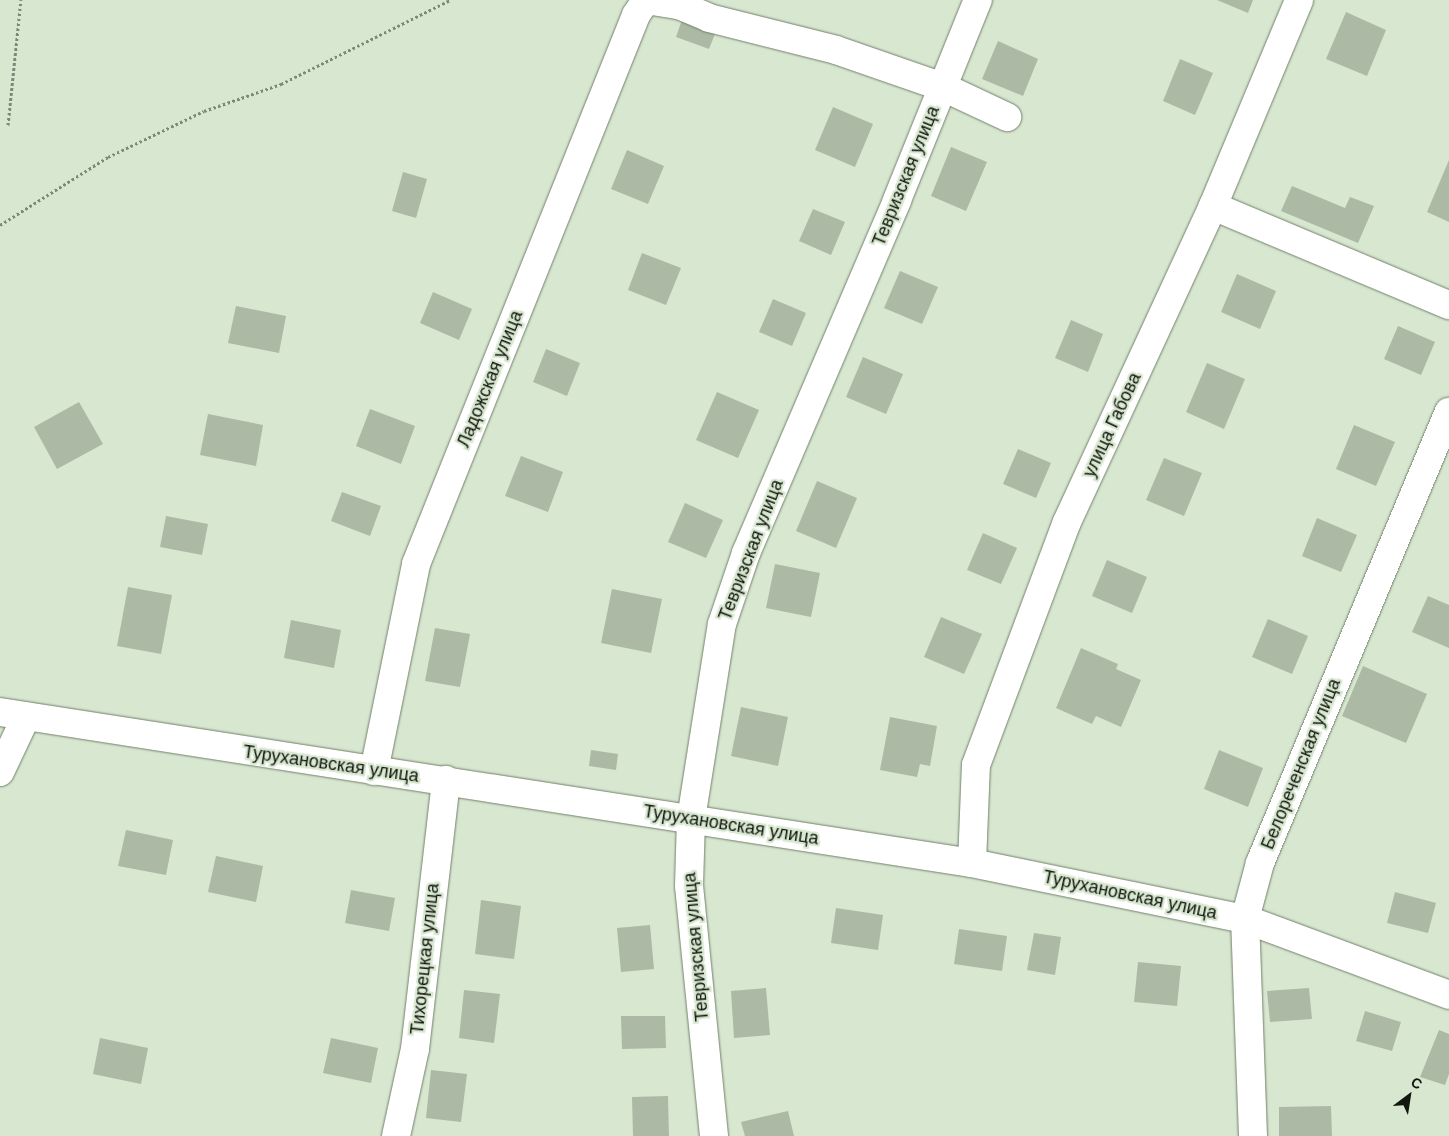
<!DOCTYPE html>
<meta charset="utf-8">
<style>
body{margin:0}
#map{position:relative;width:1449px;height:1136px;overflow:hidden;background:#d8e7d0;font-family:Arial,sans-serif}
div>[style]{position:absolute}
.building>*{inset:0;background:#acbaa5}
.path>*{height:3px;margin-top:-1.5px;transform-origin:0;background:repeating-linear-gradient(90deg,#7e8878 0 2.5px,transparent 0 5px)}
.roads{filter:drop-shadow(0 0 1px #73806c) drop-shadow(0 0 1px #73806c)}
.minor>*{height:28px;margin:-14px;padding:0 14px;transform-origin:14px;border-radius:14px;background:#fff}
span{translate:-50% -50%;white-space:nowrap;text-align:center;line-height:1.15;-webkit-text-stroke:4.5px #d8e7d0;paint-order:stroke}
.street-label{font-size:18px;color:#12170f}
.north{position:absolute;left:1384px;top:1071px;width:50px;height:50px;-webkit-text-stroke:4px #d8e7d0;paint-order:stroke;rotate:31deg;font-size:14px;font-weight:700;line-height:20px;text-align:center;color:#12170f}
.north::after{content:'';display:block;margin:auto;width:18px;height:22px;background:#12170f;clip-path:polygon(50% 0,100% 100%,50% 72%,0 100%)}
</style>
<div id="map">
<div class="building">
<i style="clip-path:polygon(1217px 0,1253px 0,1248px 13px)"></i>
<i style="clip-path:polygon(1346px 12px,1386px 30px,1367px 76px,1326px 59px)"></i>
<i style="clip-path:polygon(683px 17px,717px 29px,709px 49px,676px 37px)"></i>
<i style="clip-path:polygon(998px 41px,1038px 59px,1023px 96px,982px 79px)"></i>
<i style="clip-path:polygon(1180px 59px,1213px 73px,1195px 115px,1163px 101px)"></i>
<i style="clip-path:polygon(833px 107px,873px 124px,855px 167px,815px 150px)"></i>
<i style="clip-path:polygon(951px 147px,987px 162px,966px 211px,931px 196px)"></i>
<i style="clip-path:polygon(627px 150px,664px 166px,648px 204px,611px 189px)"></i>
<i style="clip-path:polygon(1449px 160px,1449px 222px,1427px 212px)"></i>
<i style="clip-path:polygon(403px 172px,427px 179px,416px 218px,392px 211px)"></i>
<i style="clip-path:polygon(1292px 186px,1345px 208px,1350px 197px,1374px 206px,1358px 243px,1281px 211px)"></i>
<i style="clip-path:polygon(813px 209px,845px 222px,831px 255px,799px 241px)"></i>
<i style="clip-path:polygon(642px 253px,681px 268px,666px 305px,628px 290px)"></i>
<i style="clip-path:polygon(900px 271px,938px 287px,922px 324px,884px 308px)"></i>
<i style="clip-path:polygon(1237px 274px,1276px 291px,1260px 329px,1221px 312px)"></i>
<i style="clip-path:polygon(433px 292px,472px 309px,459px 340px,420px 323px)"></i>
<i style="clip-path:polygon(773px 299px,806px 313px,792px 346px,759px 332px)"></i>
<i style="clip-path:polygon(236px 306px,286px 316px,279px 353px,228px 343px)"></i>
<i style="clip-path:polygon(1071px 320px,1103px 334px,1088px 372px,1055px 358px)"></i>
<i style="clip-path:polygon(1398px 326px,1435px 342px,1421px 375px,1384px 359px)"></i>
<i style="clip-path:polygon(546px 349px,580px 363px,567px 396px,533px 382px)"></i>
<i style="clip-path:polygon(863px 357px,903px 374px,886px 414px,846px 397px)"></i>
<i style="clip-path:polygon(1207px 363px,1245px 379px,1224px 429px,1186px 412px)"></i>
<i style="clip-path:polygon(717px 392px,759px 410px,738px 458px,696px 440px)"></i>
<i style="clip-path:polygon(79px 402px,103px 444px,57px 469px,34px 427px)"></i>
<i style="clip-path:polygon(370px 409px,415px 426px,401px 464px,356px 446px)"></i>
<i style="clip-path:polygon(208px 414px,263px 425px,256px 466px,200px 455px)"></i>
<i style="clip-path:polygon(1354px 425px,1395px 442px,1376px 486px,1336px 469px)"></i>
<i style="clip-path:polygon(1018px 449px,1051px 463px,1036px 498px,1003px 484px)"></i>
<i style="clip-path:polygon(521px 456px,563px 472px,548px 512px,505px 496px)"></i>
<i style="clip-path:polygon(1164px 458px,1202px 473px,1184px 516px,1146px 500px)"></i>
<i style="clip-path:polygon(817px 481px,857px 498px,836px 548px,796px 531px)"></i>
<i style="clip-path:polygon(342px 492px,381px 506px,370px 536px,331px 521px)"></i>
<i style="clip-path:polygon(685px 503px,723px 520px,706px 558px,668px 542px)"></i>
<i style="clip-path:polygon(166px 516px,208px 524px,202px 555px,160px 547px)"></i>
<i style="clip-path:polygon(1317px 518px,1357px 535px,1341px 572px,1302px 556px)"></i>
<i style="clip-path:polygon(983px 533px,1017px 548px,1001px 584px,967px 570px)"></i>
<i style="clip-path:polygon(1107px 560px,1147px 577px,1132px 613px,1092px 596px)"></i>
<i style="clip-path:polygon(775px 564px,820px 573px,811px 617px,766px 608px)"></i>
<i style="clip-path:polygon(128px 587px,172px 595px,161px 654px,117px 646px)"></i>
<i style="clip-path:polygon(612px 589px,662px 599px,651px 653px,601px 643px)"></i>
<i style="clip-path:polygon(1428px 596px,1449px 605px,1449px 648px,1412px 632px)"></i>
<i style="clip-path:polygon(941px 617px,982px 634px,964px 674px,924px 657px)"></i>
<i style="clip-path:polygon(1268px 619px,1308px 636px,1292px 674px,1252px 657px)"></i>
<i style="clip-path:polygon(291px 620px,341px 630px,334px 668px,284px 658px)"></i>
<i style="clip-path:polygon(435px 628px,470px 634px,460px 687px,425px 681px)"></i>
<i style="clip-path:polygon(1081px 648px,1118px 664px,1116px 669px,1141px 680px,1121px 727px,1096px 716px,1092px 724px,1056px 708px)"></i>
<i style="clip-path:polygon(1363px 666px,1427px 694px,1406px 743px,1342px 716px)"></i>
<i style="clip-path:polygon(741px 707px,788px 717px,778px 766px,731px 756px)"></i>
<i style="clip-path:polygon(890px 717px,937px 726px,930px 766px,920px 764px,917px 777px,880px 770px)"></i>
<i style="clip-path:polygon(591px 750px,618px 754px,616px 770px,589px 766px)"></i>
<i style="clip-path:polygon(1219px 750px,1263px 768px,1248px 807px,1204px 789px)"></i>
<i style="clip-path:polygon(126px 830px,173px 840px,166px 875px,118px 866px)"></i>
<i style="clip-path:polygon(216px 856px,263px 866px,256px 902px,208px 892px)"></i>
<i style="clip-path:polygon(351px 890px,395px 898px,389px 931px,345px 923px)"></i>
<i style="clip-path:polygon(1395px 892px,1436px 903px,1428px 933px,1387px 923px)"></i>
<i style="clip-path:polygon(481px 900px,521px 906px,514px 959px,475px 954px)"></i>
<i style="clip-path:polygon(836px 908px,883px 915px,878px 950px,831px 943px)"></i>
<i style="clip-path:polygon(650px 925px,654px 969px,621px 972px,617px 928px)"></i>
<i style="clip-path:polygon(959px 929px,1007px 936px,1002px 971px,954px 964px)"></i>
<i style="clip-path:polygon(1034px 933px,1061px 937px,1055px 975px,1027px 970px)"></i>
<i style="clip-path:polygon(1138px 962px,1181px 966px,1177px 1006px,1134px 1002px)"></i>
<i style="clip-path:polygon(766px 988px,770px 1035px,734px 1038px,731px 991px)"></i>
<i style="clip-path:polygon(1309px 988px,1312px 1019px,1270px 1022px,1267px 991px)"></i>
<i style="clip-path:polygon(464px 990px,500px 994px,494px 1043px,459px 1038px)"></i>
<i style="clip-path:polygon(1365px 1011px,1401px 1022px,1392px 1051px,1356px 1041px)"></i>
<i style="clip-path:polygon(621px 1016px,665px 1016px,666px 1048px,622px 1049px)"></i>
<i style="clip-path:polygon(1439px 1030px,1449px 1034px,1449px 1074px,1445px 1085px,1420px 1077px)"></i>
<i style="clip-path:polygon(100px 1038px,148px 1048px,141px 1084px,93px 1074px)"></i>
<i style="clip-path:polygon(331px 1038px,378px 1048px,371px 1083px,323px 1073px)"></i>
<i style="clip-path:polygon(431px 1070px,467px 1074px,461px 1122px,426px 1118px)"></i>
<i style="clip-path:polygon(668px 1096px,669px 1136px,633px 1136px,632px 1097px)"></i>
<i style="clip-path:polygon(1331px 1106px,1332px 1136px,1279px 1136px,1279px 1107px)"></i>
<i style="clip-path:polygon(788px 1111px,794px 1136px,745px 1136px,741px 1122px)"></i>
</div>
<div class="path">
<i style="left:8px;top:125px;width:126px;rotate:-84.1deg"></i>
<i style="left:0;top:225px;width:128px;rotate:-32.2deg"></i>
<i style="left:108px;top:157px;width:106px;rotate:-25.6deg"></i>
<i style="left:204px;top:111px;width:82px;rotate:-19.3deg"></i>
<i style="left:281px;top:84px;width:189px;rotate:-26.4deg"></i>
</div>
<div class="roads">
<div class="minor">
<i style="left:1213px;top:206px;width:256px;rotate:22.8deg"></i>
<i style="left:0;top:712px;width:984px;rotate:8.83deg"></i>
<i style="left:972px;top:863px;width:279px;rotate:11.6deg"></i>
<i style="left:1245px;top:919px;width:218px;rotate:20.4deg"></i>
<i style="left:374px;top:771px;width:211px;rotate:-78.5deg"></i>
<i style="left:416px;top:564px;width:591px;rotate:-68.16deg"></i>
<i style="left:636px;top:15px;width:18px;rotate:-56deg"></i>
<i style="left:646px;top:0;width:33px;rotate:9deg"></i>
<i style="left:679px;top:5px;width:33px;rotate:23deg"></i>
<i style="left:709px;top:18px;width:131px;rotate:14.1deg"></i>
<i style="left:836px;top:50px;width:113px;rotate:19.1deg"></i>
<i style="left:943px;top:87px;width:71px;rotate:25.1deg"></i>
<i style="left:0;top:772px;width:61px;rotate:-64.7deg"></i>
<i style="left:972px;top:863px;width:98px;rotate:-87.7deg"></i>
<i style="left:976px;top:765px;width:259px;rotate:-69.5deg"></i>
<i style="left:1067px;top:522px;width:348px;rotate:-65.2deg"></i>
<i style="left:1213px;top:206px;width:223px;rotate:-67.3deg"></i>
<i style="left:396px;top:1136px;width:89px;rotate:-77.7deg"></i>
<i style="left:415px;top:1049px;width:271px;rotate:-83.4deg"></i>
<i style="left:714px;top:1136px;width:251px;rotate:-95.7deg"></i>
<i style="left:689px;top:886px;width:67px;rotate:-88.3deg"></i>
<i style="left:691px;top:819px;width:197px;rotate:-81deg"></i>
<i style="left:722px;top:624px;width:75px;rotate:-71.3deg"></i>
<i style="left:746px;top:553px;width:384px;rotate:-66.8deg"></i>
<i style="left:897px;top:200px;width:216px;rotate:-68deg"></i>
<i style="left:1253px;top:1136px;width:217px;rotate:-92.1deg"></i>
<i style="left:1245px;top:919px;width:58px;rotate:-75deg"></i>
<i style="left:1260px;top:863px;width:489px;rotate:-67.3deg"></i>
</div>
</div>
<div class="street-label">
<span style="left:906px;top:176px;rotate:-68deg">Тевризская улица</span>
<span style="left:490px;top:379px;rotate:-68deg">Ладожская улица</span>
<span style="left:1112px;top:425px;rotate:-65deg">улица Габова</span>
<span style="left:751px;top:550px;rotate:-69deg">Тевризская улица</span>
<span style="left:331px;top:764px;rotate:8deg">Турухановская улица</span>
<span style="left:1301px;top:764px;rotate:-68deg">Белореченская улица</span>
<span style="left:731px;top:825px;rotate:9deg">Турухановская улица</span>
<span style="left:1130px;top:895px;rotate:12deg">Турухановская улица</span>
<span style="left:696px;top:947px;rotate:-95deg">Тевризская улица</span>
<span style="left:425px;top:959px;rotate:-84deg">Тихорецкая улица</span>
</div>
<div class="north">С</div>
</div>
